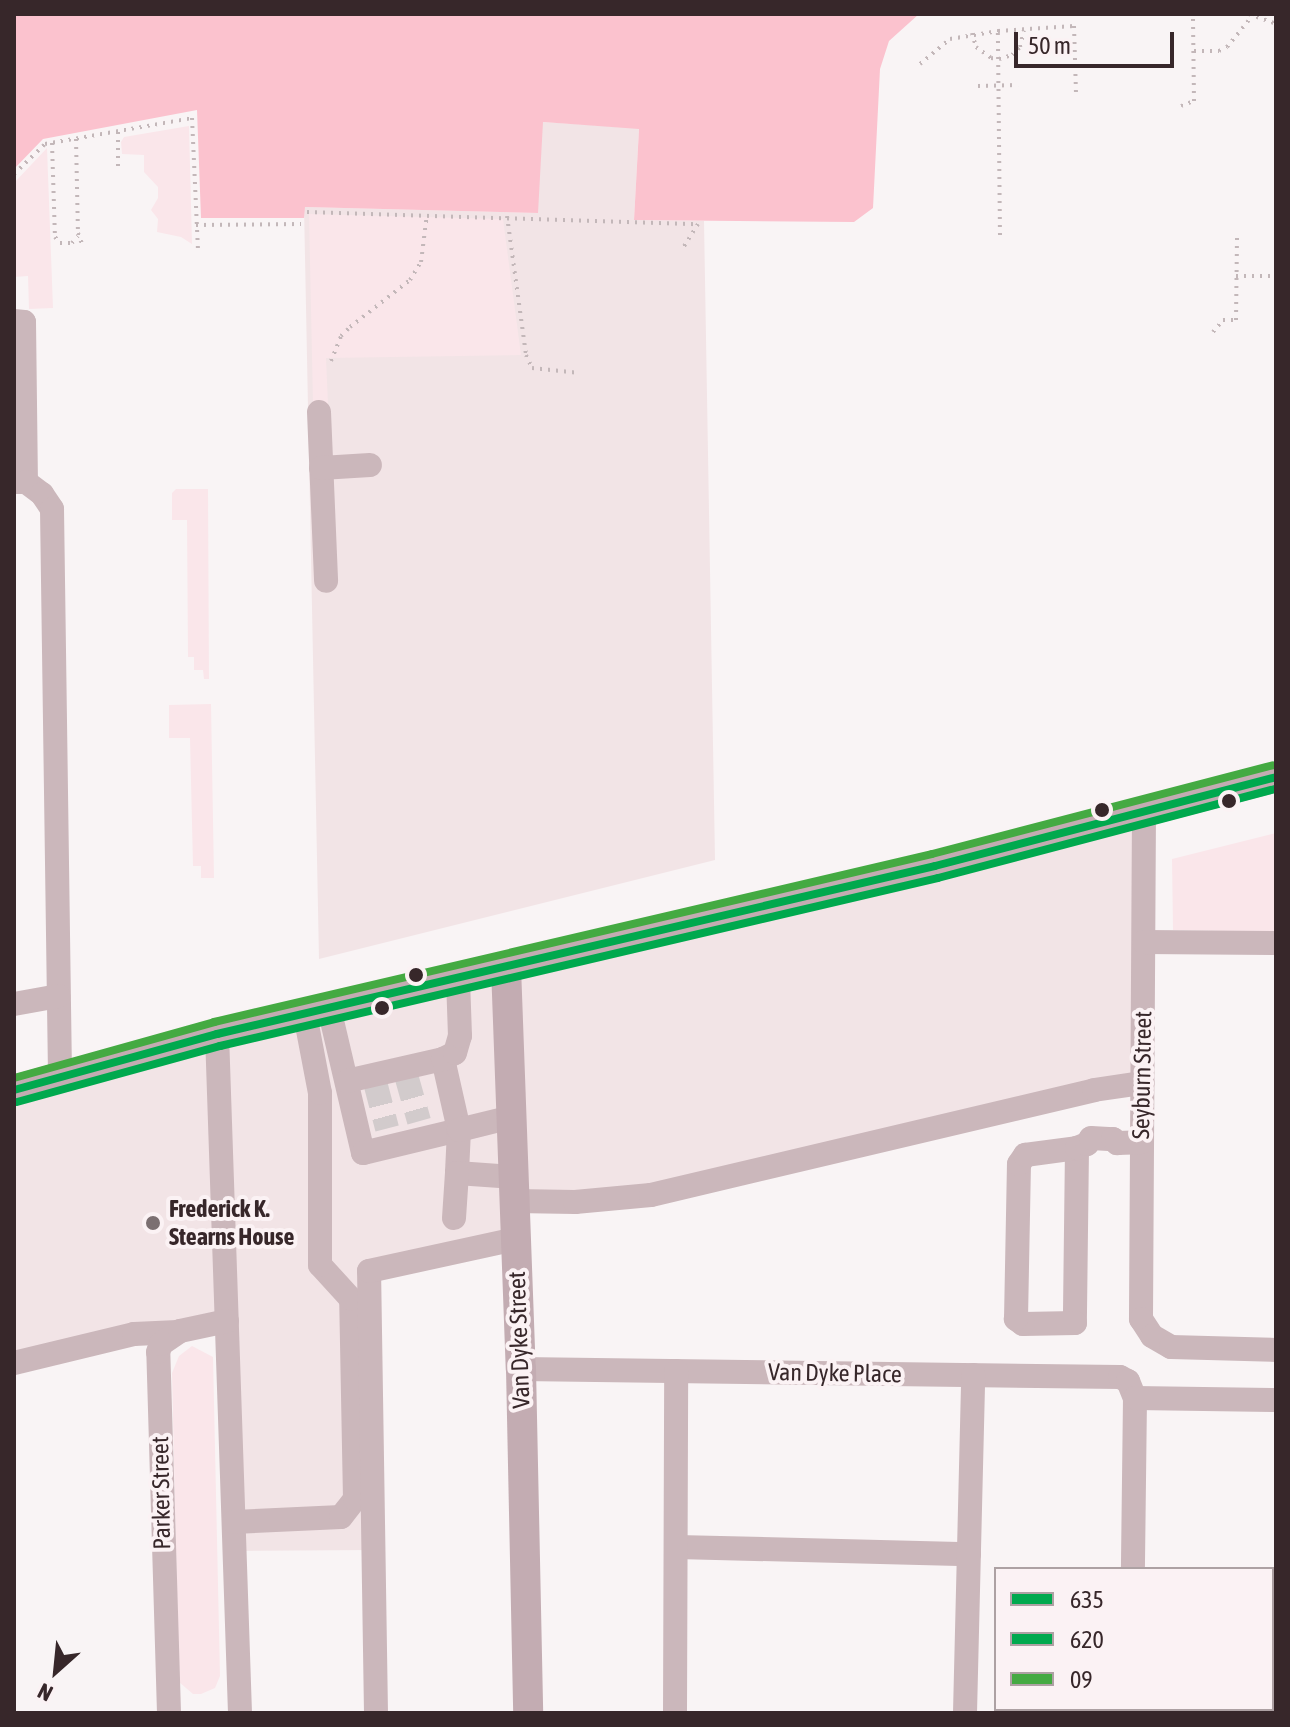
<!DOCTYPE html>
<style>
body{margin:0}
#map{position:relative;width:1290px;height:1727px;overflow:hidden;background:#f9f4f5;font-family:"Asap Condensed",sans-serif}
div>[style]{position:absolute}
.built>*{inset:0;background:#f2e4e6}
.green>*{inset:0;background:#fae6ea}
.water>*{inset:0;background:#fbc2ce}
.minor-tunnel>*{height:24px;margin-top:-12px;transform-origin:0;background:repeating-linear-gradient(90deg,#d2cbcc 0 24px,transparent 0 36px)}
.path>*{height:4px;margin-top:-2px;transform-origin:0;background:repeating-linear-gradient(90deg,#c3b7b9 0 2px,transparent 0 8px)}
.minor>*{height:24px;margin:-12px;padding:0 12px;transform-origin:12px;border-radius:12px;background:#cbb7bb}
.major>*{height:30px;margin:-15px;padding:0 15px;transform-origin:15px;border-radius:15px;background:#c3acb2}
.bus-1>*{height:8px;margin:-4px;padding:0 4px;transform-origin:4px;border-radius:4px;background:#00a94e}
.bus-2>*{height:8px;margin:-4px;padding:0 4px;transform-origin:4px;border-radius:4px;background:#00a94e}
.bus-3>*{height:8px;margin:-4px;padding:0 4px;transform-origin:4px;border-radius:4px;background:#44aa42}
.dots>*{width:22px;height:22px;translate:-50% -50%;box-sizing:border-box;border:4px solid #fbf2f4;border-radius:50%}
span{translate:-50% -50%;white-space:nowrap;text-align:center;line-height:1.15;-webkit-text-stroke:8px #fbf2f4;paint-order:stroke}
.street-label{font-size:24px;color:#37272a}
.poi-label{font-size:24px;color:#37272a;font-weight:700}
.left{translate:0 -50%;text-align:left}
.frame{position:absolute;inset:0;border:16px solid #37272a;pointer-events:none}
.legend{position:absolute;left:994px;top:1567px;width:280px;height:144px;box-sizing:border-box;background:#fbf2f4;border:2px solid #ada1a3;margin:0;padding:10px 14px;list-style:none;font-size:24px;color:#37272a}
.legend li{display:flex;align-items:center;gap:16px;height:40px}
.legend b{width:40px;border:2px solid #ada1a3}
.north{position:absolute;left:16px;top:1631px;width:80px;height:80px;-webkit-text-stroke:6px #fbf2f4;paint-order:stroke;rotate:207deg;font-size:22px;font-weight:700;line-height:32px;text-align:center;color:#37272a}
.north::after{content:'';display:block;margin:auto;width:28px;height:36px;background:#37272a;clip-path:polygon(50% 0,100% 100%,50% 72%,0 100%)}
.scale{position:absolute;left:1014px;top:32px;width:160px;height:36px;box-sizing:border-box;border:4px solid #37272a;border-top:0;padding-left:10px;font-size:24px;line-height:28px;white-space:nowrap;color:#37272a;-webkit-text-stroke:6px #fbf2f4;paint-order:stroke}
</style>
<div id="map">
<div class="built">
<i style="clip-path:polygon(542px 122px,639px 128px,634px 220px,704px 221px,715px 860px,319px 959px,304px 207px,537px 213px)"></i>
<i style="clip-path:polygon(1144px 811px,1142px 1083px,719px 1181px,515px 1201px,516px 1239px,370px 1271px,373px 1550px,235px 1551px,227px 1321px,14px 1363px,14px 1090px)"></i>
</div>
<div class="green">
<i style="clip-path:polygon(189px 126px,192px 244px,181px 237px,157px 232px,158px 219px,151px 210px,158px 198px,158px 187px,144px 172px,144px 155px,122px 154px,121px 142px,124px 137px)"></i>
<i style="clip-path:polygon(47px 148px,53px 308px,29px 309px,28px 276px,14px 277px,14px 183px)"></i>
<i style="clip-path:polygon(309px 214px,503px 219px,521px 355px,326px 358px,328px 404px,313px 404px)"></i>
<i style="clip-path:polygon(176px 489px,208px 489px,209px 679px,204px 679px,203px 670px,194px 670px,194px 657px,188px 657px,187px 520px,172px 520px,172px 493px)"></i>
<i style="clip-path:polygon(211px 704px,214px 878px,201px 878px,201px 866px,193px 866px,190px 738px,169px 738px,169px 705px)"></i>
<i style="clip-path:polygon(1276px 833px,1276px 932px,1173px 930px,1172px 859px)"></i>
<i style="clip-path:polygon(192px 1346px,213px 1357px,220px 1676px,215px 1688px,201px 1694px,193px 1694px,179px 1682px,172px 1373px,179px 1356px)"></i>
</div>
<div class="water">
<i style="clip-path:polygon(14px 14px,919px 14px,889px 41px,880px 69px,873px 208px,854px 222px,634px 220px,639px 129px,543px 122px,538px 213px,305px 207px,304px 218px,201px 218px,197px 110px,43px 139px,14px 169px)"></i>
</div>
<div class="minor-tunnel">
<i style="left:406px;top:1075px;width:48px;rotate:74.2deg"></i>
<i style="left:375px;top:1082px;width:48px;rotate:75.4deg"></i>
</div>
<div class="path">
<i style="left:1249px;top:14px;width:29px;rotate:20deg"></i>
<i style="left:972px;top:33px;width:15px;rotate:74deg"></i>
<i style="left:976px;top:47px;width:19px;rotate:36deg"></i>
<i style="left:991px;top:58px;width:8px;rotate:7deg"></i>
<i style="left:999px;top:59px;width:14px;rotate:-17deg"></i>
<i style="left:1012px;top:55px;width:11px;rotate:-45deg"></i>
<i style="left:1020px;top:47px;width:17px;rotate:-77deg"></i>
<i style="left:1194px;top:51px;width:25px"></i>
<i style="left:1219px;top:51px;width:9px;rotate:-27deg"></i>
<i style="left:1227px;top:47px;width:40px;rotate:-51deg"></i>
<i style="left:920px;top:64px;width:39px;rotate:-40deg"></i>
<i style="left:950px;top:39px;width:49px;rotate:-9.5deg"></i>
<i style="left:978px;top:86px;width:40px;rotate:-1.4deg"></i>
<i style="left:1181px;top:106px;width:14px;rotate:-21deg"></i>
<i style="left:1194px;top:101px;width:87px;rotate:-90.7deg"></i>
<i style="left:118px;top:132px;width:40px;rotate:90deg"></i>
<i style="left:76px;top:139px;width:94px;rotate:88.8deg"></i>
<i style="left:78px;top:233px;width:12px;rotate:70deg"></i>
<i style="left:52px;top:143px;width:94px;rotate:88.2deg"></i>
<i style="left:55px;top:237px;width:8px;rotate:50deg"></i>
<i style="left:60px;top:243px;width:12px"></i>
<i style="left:72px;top:243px;width:9px;rotate:-49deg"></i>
<i style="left:14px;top:174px;width:43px;rotate:-44.1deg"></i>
<i style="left:45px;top:144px;width:149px;rotate:-10deg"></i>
<i style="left:192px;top:118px;width:133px;rotate:87.4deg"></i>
<i style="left:307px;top:212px;width:391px;rotate:1.8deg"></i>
<i style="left:698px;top:224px;width:31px;rotate:122deg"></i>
<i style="left:507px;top:216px;width:140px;rotate:82.2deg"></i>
<i style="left:526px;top:355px;width:14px;rotate:65deg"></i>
<i style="left:532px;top:368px;width:48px;rotate:5.9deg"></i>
<i style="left:196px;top:225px;width:105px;rotate:-0.5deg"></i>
<i style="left:1000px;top:235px;width:204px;rotate:-90.6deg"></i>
<i style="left:998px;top:31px;width:76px;rotate:-3.8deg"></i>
<i style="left:1074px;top:26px;width:69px;rotate:88.3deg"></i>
<i style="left:1236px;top:276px;width:40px"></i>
<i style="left:1213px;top:332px;width:16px;rotate:-50deg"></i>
<i style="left:1223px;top:320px;width:13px"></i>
<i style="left:1236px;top:320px;width:86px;rotate:-89.3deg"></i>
<i style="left:331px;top:361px;width:27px;rotate:-68deg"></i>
<i style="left:341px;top:336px;width:13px;rotate:-45deg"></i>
<i style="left:350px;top:327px;width:76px;rotate:-38.1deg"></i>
<i style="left:410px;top:280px;width:21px;rotate:-59deg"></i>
<i style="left:421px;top:262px;width:48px;rotate:-82.9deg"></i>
</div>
<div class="minor">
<i style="left:14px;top:321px;width:10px;rotate:6deg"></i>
<i style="left:24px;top:322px;width:160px;rotate:89.3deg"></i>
<i style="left:319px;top:412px;width:169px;rotate:87.6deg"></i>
<i style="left:321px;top:468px;width:49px;rotate:-3.5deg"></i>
<i style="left:14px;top:482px;width:12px"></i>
<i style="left:26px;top:482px;width:20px;rotate:37deg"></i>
<i style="left:42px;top:494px;width:18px;rotate:56deg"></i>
<i style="left:52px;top:509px;width:568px;rotate:89.19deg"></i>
<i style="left:1144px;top:811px;width:508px;rotate:90.34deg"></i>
<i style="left:1141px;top:1319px;width:20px;rotate:57deg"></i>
<i style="left:1152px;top:1336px;width:22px;rotate:30deg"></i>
<i style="left:1171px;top:1347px;width:105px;rotate:1.6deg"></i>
<i style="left:1144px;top:942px;width:132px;rotate:0.4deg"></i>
<i style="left:14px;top:1004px;width:45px;rotate:-10.3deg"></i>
<i style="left:329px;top:1008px;width:149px;rotate:76.8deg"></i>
<i style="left:363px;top:1153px;width:99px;rotate:-13.5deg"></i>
<i style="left:459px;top:1130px;width:43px;rotate:92.7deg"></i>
<i style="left:457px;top:1173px;width:57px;rotate:4deg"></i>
<i style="left:217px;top:1034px;width:679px;rotate:88.06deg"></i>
<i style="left:443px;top:1059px;width:73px;rotate:77.3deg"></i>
<i style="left:459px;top:1130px;width:55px;rotate:-13.8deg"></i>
<i style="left:347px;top:1081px;width:98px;rotate:-12.9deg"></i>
<i style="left:443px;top:1059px;width:13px;rotate:-27deg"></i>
<i style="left:455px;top:1053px;width:18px;rotate:-74deg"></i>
<i style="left:460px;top:1036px;width:58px;rotate:-92deg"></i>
<i style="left:1077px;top:1148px;width:175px;rotate:90.7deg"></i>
<i style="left:1075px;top:1323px;width:52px;rotate:178.9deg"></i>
<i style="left:1023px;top:1324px;width:9px;rotate:-144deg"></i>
<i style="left:1016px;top:1319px;width:155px;rotate:-88.9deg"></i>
<i style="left:1019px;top:1164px;width:11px;rotate:-56deg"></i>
<i style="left:1025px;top:1155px;width:52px;rotate:-7.7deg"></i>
<i style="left:1077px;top:1148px;width:11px;rotate:-22deg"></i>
<i style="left:1087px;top:1144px;width:7px;rotate:-56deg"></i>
<i style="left:1091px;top:1138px;width:22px;rotate:3deg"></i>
<i style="left:1113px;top:1139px;width:6px;rotate:45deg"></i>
<i style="left:1117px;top:1143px;width:24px;rotate:-2deg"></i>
<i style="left:515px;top:1201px;width:60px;rotate:1deg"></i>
<i style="left:575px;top:1202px;width:76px;rotate:-5.3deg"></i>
<i style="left:651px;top:1195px;width:455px;rotate:-13.3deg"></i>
<i style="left:1094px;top:1090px;width:49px;rotate:-8.3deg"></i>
<i style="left:454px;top:1218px;width:45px;rotate:-86.2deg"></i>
<i style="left:14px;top:1363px;width:123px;rotate:-13.6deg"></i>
<i style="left:134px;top:1334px;width:44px;rotate:-2.6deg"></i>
<i style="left:521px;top:1369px;width:599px;rotate:0.77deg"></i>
<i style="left:1120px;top:1377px;width:9px;rotate:27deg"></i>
<i style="left:1128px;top:1381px;width:18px;rotate:68deg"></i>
<i style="left:1135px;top:1398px;width:171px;rotate:90.7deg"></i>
<i style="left:1135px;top:1398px;width:141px;rotate:0.8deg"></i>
<i style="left:234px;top:1522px;width:107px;rotate:-2.7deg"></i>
<i style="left:341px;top:1517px;width:23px;rotate:-52deg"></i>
<i style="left:355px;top:1499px;width:200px;rotate:-91.1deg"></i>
<i style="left:351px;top:1299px;width:46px;rotate:-132.4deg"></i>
<i style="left:320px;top:1265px;width:172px;rotate:-90deg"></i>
<i style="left:320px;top:1093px;width:80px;rotate:-100.8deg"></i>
<i style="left:677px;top:1547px;width:292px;rotate:1.4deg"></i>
<i style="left:1132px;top:1709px;width:4px;rotate:90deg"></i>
<i style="left:169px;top:1713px;width:361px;rotate:-91.7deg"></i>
<i style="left:158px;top:1352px;width:9px;rotate:-69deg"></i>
<i style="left:161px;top:1344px;width:23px;rotate:-34deg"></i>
<i style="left:180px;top:1331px;width:48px;rotate:-12deg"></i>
<i style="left:376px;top:1713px;width:442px;rotate:-90.9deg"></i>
<i style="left:369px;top:1271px;width:150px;rotate:-12.3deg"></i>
<i style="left:675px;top:1713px;width:342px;rotate:-89.8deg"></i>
<i style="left:965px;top:1713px;width:338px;rotate:-88.6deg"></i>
</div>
<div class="major">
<i style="left:506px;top:967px;width:402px;rotate:87.9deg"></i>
<i style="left:521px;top:1369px;width:344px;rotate:88.8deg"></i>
<i style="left:14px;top:1090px;width:211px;rotate:-15.4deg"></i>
<i style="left:217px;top:1034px;width:737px;rotate:-13.17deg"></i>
<i style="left:935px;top:866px;width:352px;rotate:-14.6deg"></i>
</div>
<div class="bus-1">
<i style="left:14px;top:1090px;width:211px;rotate:-15.4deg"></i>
<i style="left:217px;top:1034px;width:737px;rotate:-13.17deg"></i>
<i style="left:935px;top:866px;width:352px;rotate:-14.6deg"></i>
</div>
<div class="bus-2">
<i style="left:17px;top:1102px;width:211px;rotate:-15.4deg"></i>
<i style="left:220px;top:1046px;width:737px;rotate:-13.17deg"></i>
<i style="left:938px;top:878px;width:350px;rotate:-14.8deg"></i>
</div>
<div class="bus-3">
<i style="left:14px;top:1078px;width:208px;rotate:-15.6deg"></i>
<i style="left:214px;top:1022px;width:737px;rotate:-13.17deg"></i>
<i style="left:932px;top:854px;width:352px;rotate:-14.6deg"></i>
</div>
<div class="dots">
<i style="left:1229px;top:801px;background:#37272a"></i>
<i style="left:1102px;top:810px;background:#37272a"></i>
<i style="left:416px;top:975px;background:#37272a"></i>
<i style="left:382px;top:1008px;background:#37272a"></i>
<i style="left:153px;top:1223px;background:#7b6f71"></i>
</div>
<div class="street-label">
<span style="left:1142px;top:1075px;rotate:-89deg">Seyburn Street</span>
<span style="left:519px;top:1340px;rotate:-92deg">Van Dyke Street</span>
<span style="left:835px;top:1373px;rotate:1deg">Van Dyke Place</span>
<span style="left:161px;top:1493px;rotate:-91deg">Parker Street</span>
</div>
<div class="poi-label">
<span class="left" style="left:169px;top:1223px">Frederick K.<br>Stearns House</span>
</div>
<div class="frame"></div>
<ul class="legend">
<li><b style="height:10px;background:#00a94e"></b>635</li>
<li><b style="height:10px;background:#00a94e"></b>620</li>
<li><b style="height:10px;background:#44aa42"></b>09</li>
</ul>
<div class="north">N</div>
<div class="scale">50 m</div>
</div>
